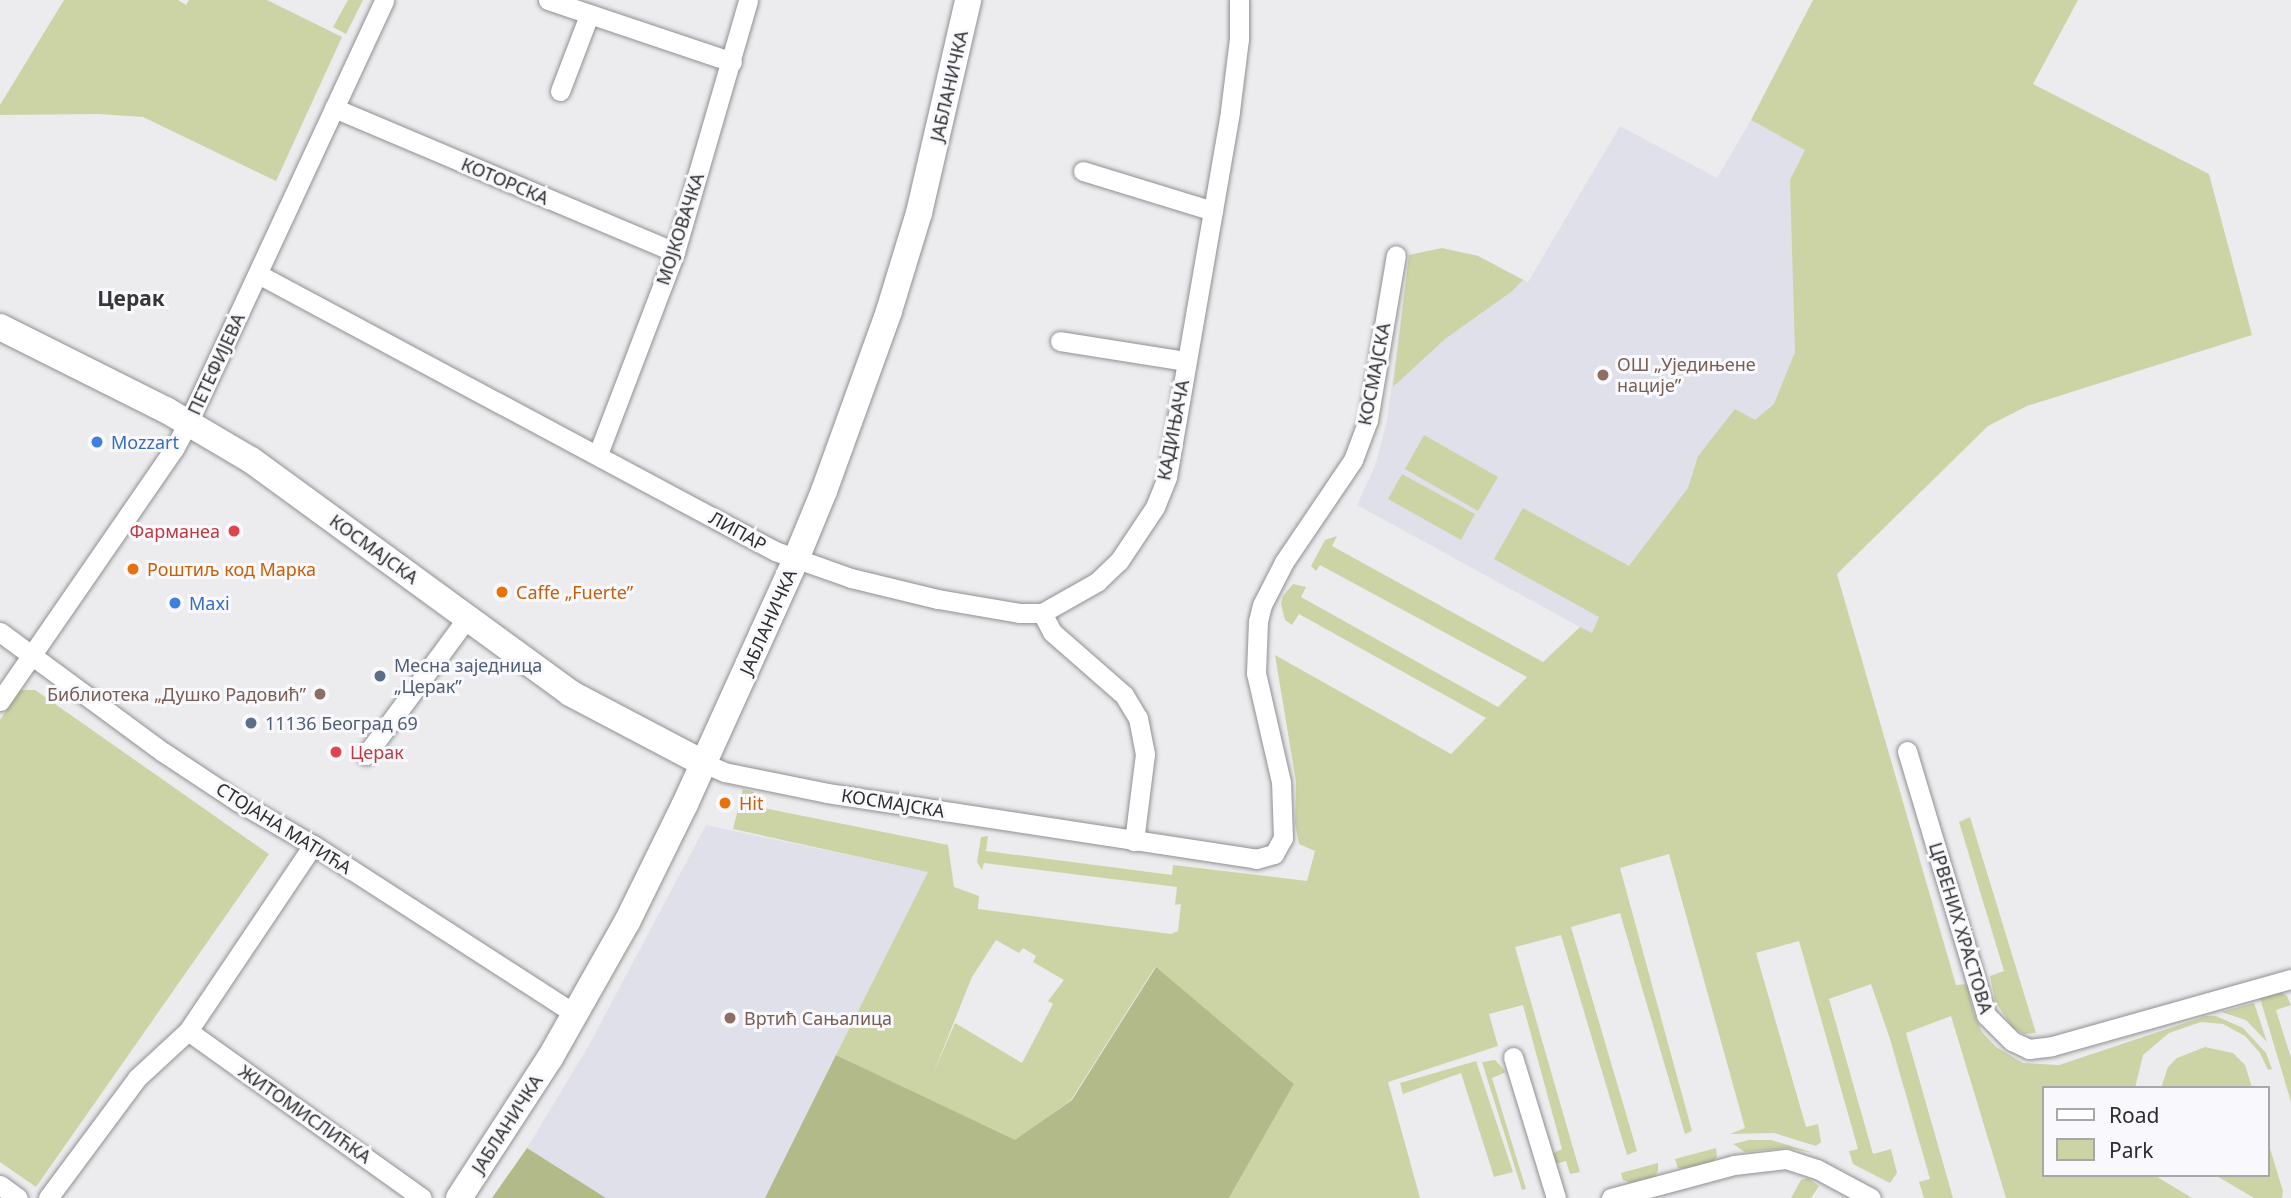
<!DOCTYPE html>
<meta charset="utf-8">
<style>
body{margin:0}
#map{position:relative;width:2291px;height:1198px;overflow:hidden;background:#ececef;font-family:"Noto Sans",sans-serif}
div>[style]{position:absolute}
.built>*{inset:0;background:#e0e0ea}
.green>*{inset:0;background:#ccd4a6}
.forest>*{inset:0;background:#b1ba88}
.roads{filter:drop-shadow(0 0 2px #909092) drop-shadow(0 0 2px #909092)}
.street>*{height:19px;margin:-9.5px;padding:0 9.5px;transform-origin:9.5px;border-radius:9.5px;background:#fff}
.secondary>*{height:26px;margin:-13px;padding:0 13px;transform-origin:13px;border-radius:13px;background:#fff}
.dots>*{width:19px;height:19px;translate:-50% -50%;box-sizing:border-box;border:4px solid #f9f9fd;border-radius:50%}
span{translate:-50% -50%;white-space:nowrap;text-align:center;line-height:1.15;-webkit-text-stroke:6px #f9f9fd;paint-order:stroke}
.street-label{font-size:18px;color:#2d2d2e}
.education-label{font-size:18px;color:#785e54}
.left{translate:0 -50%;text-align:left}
.right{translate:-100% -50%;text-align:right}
.shop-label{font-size:18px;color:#366cbe}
.health-label{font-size:18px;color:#be3a42}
.food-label{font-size:18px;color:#c56008}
.service-label{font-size:18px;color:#4e5e75}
.quarter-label{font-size:21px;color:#373739;font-weight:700}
.legend{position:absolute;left:2042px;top:1086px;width:228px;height:91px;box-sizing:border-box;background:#f9f9fd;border:2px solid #a7a7aa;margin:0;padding:9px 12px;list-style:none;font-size:21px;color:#2d2d2e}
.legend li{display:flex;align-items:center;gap:14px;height:35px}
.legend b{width:35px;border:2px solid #a7a7aa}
</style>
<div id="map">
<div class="built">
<i style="clip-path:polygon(1751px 120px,1871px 185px,1983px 165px,1609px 643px,1357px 505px,1375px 466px,1387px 420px,1409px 255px,1442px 248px,1478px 256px,1528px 282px,1620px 126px,1717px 178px)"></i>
<i style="clip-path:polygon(706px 825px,929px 872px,765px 1198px,606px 1198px,527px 1148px,589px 1045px)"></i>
</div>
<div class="green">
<i style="clip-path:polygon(64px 0,178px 0,186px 5px,189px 0,267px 0,342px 37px,276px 181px,143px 117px,99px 114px,0 115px,0 105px)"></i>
<i style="clip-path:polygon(348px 0,363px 0,346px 34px,333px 27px)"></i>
<i style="clip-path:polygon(evenodd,1813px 0,2078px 0,2033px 84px,2209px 174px,2252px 335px,2027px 406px,1988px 426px,1837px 574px,1956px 985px,1967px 984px,1974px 1014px,1982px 1032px,1996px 1047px,2023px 1063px,2059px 1065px,2206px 1016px,2216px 1016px,2243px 1028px,2266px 1053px,2272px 1069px,2268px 1070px,2260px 1053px,2245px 1036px,2223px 1024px,2201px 1022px,2169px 1033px,2143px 1055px,2135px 1088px,2044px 1088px,2044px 1175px,2154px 1175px,2192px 1198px,2006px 1198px,1951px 1016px,1906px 1033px,1953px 1198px,1924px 1198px,1919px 1182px,1930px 1179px,1890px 1039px,1871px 984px,1829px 999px,1873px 1154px,1891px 1149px,1897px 1173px,1890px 1183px,1853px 1164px,1849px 1151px,1858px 1149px,1799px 941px,1756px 953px,1806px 1127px,1818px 1124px,1821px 1142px,1816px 1146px,1774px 1133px,1730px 1134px,1745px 1128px,1669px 854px,1620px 868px,1692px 1131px,1685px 1134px,1620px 913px,1571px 927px,1637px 1151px,1627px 1155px,1561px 935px,1515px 947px,1580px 1172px,1570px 1174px,1566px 1161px,1552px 1165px,1550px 1155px,1562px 1149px,1523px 1005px,1489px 1014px,1498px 1046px,1388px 1082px,1420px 1198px,1229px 1198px,1294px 1084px,1155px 967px,1071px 1100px,1015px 1141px,836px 1055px,928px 872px,733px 829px,743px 789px,754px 792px,753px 806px,948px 845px,954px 887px,979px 896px,978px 909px,1171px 934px,1178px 931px,1181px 904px,1175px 905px,1177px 887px,984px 863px,982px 870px,977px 862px,981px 837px,988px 836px,986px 851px,1172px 875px,1173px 865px,1307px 881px,1315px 851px,1299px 844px,1295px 823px,1296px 782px,1275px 655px,1451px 754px,1486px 718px,1299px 614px,1292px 625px,1285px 620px,1281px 604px,1283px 596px,1293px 584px,1306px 587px,1301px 597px,1498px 707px,1527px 677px,1320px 565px,1316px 571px,1311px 566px,1325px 540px,1337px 536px,1332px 546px,1543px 662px,1580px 627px,1592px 633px,1599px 617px,1494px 559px,1523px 508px,1629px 566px,1688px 488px,1698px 456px,1735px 409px,1755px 420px,1774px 404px,1795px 352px,1790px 180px,1805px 150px,1751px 120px,1813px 0,996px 940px,1019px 953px,1023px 948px,1036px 956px,1033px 962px,1064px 980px,1048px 1001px,1053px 1004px,1022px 1063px,955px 1023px,933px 1074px,972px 977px,996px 940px)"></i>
<i style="clip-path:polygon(1442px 248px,1478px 256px,1523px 280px,1511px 292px,1445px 339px,1393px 387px,1409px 255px)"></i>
<i style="clip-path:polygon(1424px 435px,1498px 477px,1478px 511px,1405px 469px)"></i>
<i style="clip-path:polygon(1402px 474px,1475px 514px,1461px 540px,1388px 499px)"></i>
<i style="clip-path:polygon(19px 690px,35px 690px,269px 854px,36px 1187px,0 1162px,0 720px)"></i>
<i style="clip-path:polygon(1970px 817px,2036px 1033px,2024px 1034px,2012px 1027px,1995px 1001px,1990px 976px,2004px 971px,1959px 822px)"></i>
<i style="clip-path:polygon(2276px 989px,2287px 996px,2291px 1005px,2276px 1010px,2291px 1058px,2291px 1102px,2260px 998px,2266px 991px)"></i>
<i style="clip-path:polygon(2254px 1003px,2267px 1042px,2246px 1020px,2221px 1012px)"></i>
<i style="clip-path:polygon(2205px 1047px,2233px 1053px,2245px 1065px,2252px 1088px,2161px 1088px,2168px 1067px,2177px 1058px)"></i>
<i style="clip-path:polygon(1495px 1060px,1506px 1072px,1492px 1078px,1526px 1189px,1522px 1190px,1482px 1062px)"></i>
<i style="clip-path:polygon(1476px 1061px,1513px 1172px,1494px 1177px,1461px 1073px,1403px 1094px,1400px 1083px)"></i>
<i style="clip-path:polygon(1749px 1140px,1771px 1140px,1814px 1153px,1786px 1148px,1745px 1152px,1733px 1144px)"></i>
<i style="clip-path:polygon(2268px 1142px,2283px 1191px,2282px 1198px,2254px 1198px,2215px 1175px,2268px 1175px)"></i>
<i style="clip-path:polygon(1716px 1148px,1717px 1157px,1712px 1162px,1687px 1169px,1678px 1168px,1675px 1159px)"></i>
<i style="clip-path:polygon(1658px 1163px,1658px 1171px,1654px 1177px,1631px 1183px,1623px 1180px,1621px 1173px)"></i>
<i style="clip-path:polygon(1808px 1178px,1819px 1186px,1811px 1198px,1791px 1198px,1801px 1180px)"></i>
</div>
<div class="forest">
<i style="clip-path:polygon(1156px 967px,1294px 1084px,1229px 1198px,765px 1198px,836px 1055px,1015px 1140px,1072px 1100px)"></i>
<i style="clip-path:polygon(527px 1148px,606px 1198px,492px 1198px)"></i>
</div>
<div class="roads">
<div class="street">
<i style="left:548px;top:0;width:194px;rotate:18.6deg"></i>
<i style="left:560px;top:91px;width:81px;rotate:-69.1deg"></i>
<i style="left:334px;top:108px;width:370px;rotate:22.9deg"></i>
<i style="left:1083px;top:171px;width:136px;rotate:17.1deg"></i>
<i style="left:258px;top:274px;width:587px;rotate:28.18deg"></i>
<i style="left:775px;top:551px;width:81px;rotate:19.6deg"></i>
<i style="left:851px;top:578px;width:89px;rotate:13.6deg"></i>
<i style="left:938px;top:599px;width:82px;rotate:9.8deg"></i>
<i style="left:1019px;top:613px;width:23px"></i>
<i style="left:1042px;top:613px;width:63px;rotate:-29.4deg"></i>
<i style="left:1097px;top:582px;width:30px;rotate:-44deg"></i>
<i style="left:1119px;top:561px;width:65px;rotate:-56.3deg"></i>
<i style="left:1155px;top:507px;width:32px;rotate:-68deg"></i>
<i style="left:1167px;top:477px;width:371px;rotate:-80.2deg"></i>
<i style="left:1230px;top:111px;width:73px;rotate:-82.9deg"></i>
<i style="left:1239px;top:39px;width:39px;rotate:-90deg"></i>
<i style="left:1060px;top:341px;width:128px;rotate:9deg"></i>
<i style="left:598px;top:454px;width:216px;rotate:-69.1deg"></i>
<i style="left:675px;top:252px;width:262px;rotate:-73.8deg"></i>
<i style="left:1042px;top:613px;width:21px;rotate:62deg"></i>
<i style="left:1052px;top:632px;width:96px;rotate:41.2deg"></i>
<i style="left:1124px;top:695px;width:27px;rotate:59deg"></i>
<i style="left:1138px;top:718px;width:37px;rotate:79deg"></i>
<i style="left:1145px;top:754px;width:88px;rotate:97.2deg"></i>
<i style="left:0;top:632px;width:202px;rotate:36.4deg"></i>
<i style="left:163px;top:752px;width:89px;rotate:33.5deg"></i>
<i style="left:237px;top:801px;width:88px;rotate:30.1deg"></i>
<i style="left:313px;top:845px;width:312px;rotate:32.8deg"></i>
<i style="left:0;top:701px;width:306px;rotate:-55.4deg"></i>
<i style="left:174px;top:449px;width:30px;rotate:-62deg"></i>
<i style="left:188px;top:423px;width:466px;rotate:-65.1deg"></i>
<i style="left:1907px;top:751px;width:276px;rotate:73.3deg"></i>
<i style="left:1986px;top:1015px;width:37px;rotate:45deg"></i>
<i style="left:2012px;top:1041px;width:19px;rotate:25deg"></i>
<i style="left:2029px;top:1049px;width:23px;rotate:-7deg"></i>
<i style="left:2052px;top:1046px;width:248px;rotate:-15.7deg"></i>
<i style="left:366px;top:755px;width:170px;rotate:-53.6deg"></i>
<i style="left:701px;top:762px;width:25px;rotate:23deg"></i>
<i style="left:724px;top:772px;width:105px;rotate:11.5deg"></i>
<i style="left:827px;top:793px;width:434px;rotate:8.7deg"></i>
<i style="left:1256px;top:859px;width:19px;rotate:-16deg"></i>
<i style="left:1274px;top:854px;width:18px;rotate:-61deg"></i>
<i style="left:1283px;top:838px;width:56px;rotate:-92deg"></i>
<i style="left:1281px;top:782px;width:112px;rotate:-102.9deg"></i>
<i style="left:1256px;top:673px;width:52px;rotate:-87.8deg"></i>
<i style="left:1258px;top:621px;width:16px;rotate:-76deg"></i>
<i style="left:1262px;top:605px;width:48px;rotate:-62.9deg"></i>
<i style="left:1284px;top:562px;width:123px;rotate:-55.9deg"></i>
<i style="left:1353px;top:460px;width:43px;rotate:-69.4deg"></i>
<i style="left:1368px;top:420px;width:167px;rotate:-80.4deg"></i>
<i style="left:188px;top:1031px;width:287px;rotate:35.5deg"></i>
<i style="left:1513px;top:1057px;width:147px;rotate:73deg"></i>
<i style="left:0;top:1185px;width:22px;rotate:36deg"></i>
<i style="left:48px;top:1198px;width:149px;rotate:-53.4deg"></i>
<i style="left:137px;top:1078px;width:69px;rotate:-42.7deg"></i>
<i style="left:188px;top:1031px;width:224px;rotate:-56.1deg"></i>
<i style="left:1611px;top:1198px;width:127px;rotate:-15deg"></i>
<i style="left:1734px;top:1165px;width:52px;rotate:-6.6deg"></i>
<i style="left:1786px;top:1159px;width:33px;rotate:18deg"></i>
<i style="left:1817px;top:1169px;width:61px;rotate:28.2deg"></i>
</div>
<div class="secondary">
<i style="left:0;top:327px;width:186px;rotate:26.6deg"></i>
<i style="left:166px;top:410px;width:99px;rotate:30.5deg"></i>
<i style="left:251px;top:460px;width:395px;rotate:36.1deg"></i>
<i style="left:570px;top:693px;width:148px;rotate:27.8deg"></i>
<i style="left:459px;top:1198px;width:167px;rotate:-57deg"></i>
<i style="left:550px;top:1058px;width:156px;rotate:-60.5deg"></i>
<i style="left:627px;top:922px;width:131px;rotate:-63.8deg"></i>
<i style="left:685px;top:804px;width:269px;rotate:-65.6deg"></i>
<i style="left:796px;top:559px;width:74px;rotate:-67.6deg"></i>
<i style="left:824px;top:491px;width:191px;rotate:-70.1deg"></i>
<i style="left:889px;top:311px;width:102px;rotate:-73deg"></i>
<i style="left:919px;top:213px;width:219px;rotate:-77deg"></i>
</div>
</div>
<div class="dots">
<i style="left:1603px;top:375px;background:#8d6e63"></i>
<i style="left:97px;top:442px;background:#3f7fe0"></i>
<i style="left:234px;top:531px;background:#e0444e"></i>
<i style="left:133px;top:569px;background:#e8710a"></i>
<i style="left:502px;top:592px;background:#e8710a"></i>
<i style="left:175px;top:603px;background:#3f7fe0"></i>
<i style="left:380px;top:676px;background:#5c6f8a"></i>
<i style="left:320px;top:694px;background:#8d6e63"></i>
<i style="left:251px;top:723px;background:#5c6f8a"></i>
<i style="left:336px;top:752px;background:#e0444e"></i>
<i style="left:725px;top:803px;background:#e8710a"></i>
<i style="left:730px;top:1018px;background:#8d6e63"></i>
</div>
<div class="street-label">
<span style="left:949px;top:86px;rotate:-77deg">ЈАБЛАНИЧКА</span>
<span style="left:505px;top:181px;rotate:23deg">КОТОРСКА</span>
<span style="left:680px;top:229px;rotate:-72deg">МОЈКОВАЧКА</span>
<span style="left:216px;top:364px;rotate:-65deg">ПЕТЕФИЈЕВА</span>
<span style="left:1374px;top:374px;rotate:-79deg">КОСМАЈСКА</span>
<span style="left:1173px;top:430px;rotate:-79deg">КАДИЊАЧА</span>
<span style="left:738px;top:531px;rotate:29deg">ЛИПАР</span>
<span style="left:374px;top:549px;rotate:36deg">КОСМАЈСКА</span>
<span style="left:768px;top:622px;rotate:-66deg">ЈАБЛАНИЧКА</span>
<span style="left:893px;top:803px;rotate:9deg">КОСМАЈСКА</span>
<span style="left:284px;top:828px;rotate:32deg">СТОЈАНА МАТИЋА</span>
<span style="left:1961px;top:928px;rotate:73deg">ЦРВЕНИХ ХРАСТОВА</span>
<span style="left:305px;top:1114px;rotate:35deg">ЖИТОМИСЛИЋКА</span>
<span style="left:507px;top:1124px;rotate:-57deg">ЈАБЛАНИЧКА</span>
</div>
<div class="education-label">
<span class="left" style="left:1617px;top:375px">ОШ „Уједињене<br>нације”</span>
<span class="right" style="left:306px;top:694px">Библиотека „Душко Радовић”</span>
<span class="left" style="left:744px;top:1018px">Вртић Сањалица</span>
</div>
<div class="shop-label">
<span class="left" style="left:111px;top:442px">Mozzart</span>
<span class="left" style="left:189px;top:603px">Maxi</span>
</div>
<div class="health-label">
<span class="right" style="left:220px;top:531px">Фарманеа</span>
<span class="left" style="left:350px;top:752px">Церак</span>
</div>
<div class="food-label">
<span class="left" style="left:147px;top:569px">Роштиљ код Марка</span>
<span class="left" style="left:516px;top:592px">Caffe „Fuerte”</span>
<span class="left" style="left:739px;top:803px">Hit</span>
</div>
<div class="service-label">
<span class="left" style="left:394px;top:676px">Месна заједница<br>„Церак”</span>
<span class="left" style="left:265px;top:723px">11136 Београд 69</span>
</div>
<div class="quarter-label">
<span style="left:131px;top:298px">Церак</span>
</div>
<ul class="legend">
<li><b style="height:9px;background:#fff"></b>Road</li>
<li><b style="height:19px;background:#ccd4a6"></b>Park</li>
</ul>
</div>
